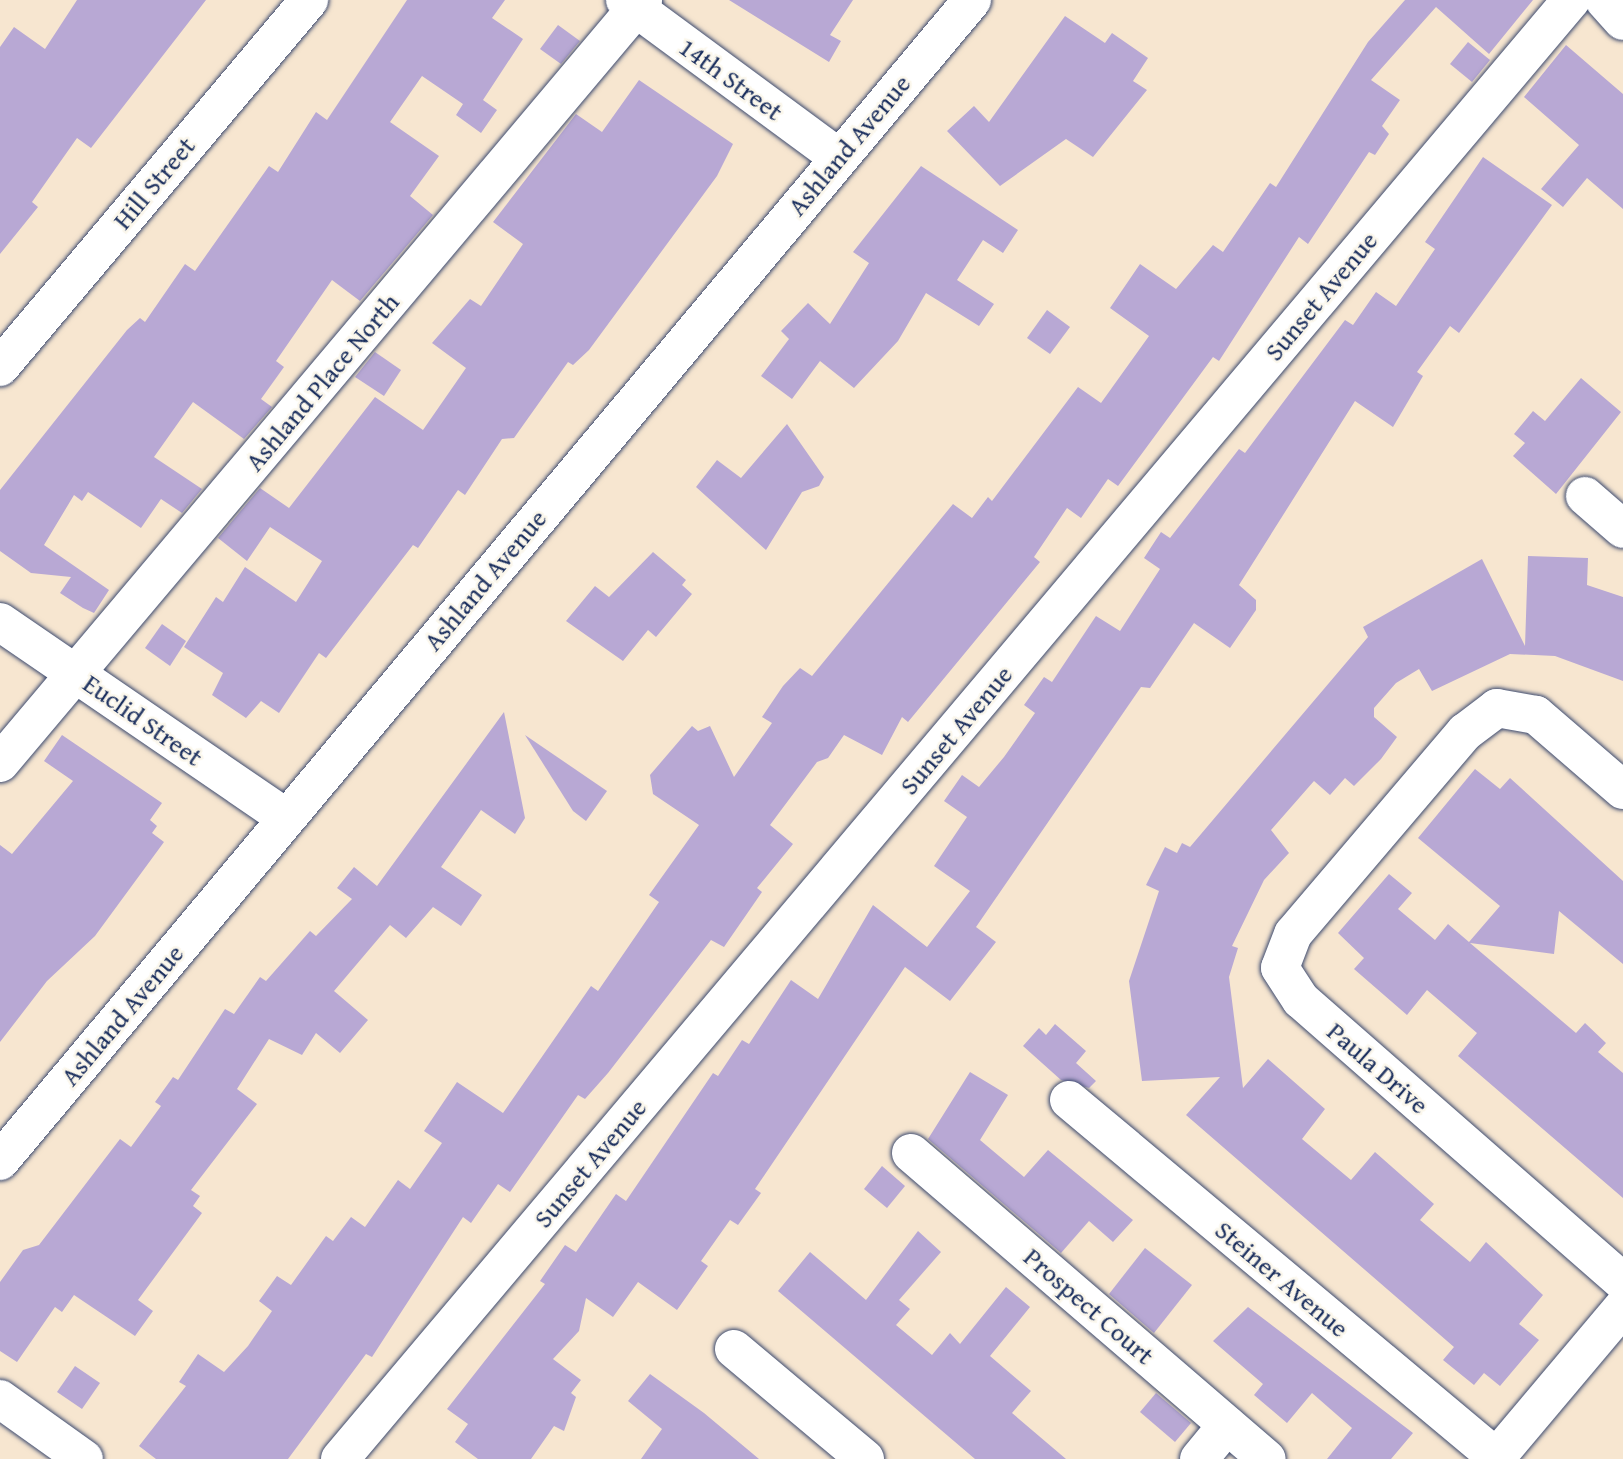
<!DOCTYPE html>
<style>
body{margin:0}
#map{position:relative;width:1623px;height:1459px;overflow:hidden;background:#f7e6d0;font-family:"Gentium Book Plus",serif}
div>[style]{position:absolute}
.building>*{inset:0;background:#b8a8d4}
.roads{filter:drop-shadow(0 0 2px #3c4a6f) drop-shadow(0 0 2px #3c4a6f)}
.minor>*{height:38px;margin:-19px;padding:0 19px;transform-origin:19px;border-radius:19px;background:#fff}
span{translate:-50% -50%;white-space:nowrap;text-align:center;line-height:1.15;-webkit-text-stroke:5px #fbf7ec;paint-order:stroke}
.street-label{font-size:26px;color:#1b2f5e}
</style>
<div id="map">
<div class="building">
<i style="clip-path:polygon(77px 0,206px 0,91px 148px,77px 138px,32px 202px,38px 207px,0 254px,0 47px,14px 27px,45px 49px)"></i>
<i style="clip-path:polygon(407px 0,505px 0,492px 18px,523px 39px,483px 100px,497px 110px,481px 133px,456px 115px,463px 104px,422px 76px,390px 122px,439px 156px,410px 196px,433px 215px,360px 301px,332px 280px,276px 361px,284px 367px,261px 399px,272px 407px,244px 439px,193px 402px,154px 457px,202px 489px,182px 513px,161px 499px,141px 528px,88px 492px,82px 501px,74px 495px,44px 545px,109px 590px,94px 613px,83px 608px,60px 593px,71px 577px,31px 573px,0 551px,0 490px,127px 330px,140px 318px,145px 322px,185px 264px,195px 271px,269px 166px,278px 172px,316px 112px,327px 120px)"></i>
<i style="clip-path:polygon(729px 0,853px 0,830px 35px,841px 41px,829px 62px)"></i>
<i style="clip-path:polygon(1405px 0,1533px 0,1489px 54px,1436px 7px,1371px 80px,1400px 100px,1382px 126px,1389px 134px,1375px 155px,1369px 152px,1308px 244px,1299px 237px,1219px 361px,1213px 357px,1118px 486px,1108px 479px,1081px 518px,1067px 508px,1034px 557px,1040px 562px,908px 722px,902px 717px,882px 755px,844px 735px,828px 758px,817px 762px,770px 825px,793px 844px,757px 888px,762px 892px,724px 947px,711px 940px,608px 1073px,585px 1099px,578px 1095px,510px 1192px,498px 1184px,471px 1223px,463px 1217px,372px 1357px,366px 1354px,288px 1459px,156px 1459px,139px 1446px,186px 1386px,179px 1382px,198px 1354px,224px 1372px,248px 1346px,272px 1311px,259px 1301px,277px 1276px,291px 1285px,326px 1236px,333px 1241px,351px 1217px,365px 1227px,398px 1180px,410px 1189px,442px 1143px,424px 1131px,457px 1082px,503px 1113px,591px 986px,598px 991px,659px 902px,649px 895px,699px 825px,653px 794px,650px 775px,692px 726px,698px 731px,710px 726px,734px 777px,772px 723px,762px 717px,783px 686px,800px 668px,812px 676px,953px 504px,972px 518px,988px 497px,992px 501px,1078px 387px,1101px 403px,1149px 336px,1110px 308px,1140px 264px,1176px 289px,1213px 245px,1223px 252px,1270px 183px,1276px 187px,1368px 42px)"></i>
<i style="clip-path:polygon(1065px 16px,1105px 43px,1112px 33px,1148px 58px,1133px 81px,1147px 90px,1093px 157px,1066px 139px,1000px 186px,947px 131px,974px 106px,989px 122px)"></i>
<i style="clip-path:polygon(558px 25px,580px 41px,561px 64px,540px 49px)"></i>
<i style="clip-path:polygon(1468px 42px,1490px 60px,1472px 82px,1450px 64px)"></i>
<i style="clip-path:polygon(1566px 45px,1623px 94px,1623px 209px,1587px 178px,1563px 207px,1541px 189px,1579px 145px,1524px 97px)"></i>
<i style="clip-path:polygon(639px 80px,733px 144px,717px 176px,589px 350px,573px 365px,568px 362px,514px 438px,502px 439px,465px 495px,458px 490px,418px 548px,413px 545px,326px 658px,319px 653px,279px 713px,261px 701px,246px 718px,212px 695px,223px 673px,184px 647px,216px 597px,223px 602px,245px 567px,296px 602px,322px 561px,270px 527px,247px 561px,218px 538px,260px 488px,289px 508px,375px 397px,423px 430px,466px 368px,432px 343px,470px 299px,481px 306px,523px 244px,493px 222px,576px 114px,602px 132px)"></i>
<i style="clip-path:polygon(1483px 157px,1552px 205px,1459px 333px,1450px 326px,1417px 372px,1423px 376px,1393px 427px,1355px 401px,1239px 585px,1256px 600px,1256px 610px,1230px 648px,1194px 623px,1150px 688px,1141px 687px,976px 927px,996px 942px,950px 1001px,905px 967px,755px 1189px,761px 1193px,738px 1225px,730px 1220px,701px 1261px,708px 1266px,677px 1310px,638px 1282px,613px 1317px,586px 1298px,579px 1331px,553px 1359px,581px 1380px,571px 1393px,576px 1397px,564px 1431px,554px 1426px,531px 1459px,478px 1459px,455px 1442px,468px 1424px,447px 1409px,545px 1284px,540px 1281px,565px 1245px,576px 1252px,616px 1194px,626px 1201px,713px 1073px,718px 1076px,742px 1040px,749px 1044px,791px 980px,818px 999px,873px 905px,927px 947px,970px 891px,934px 866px,967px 817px,944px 801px,962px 775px,979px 787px,1004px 757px,1035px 713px,1024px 705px,1044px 677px,1052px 682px,1096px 616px,1120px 631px,1160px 569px,1144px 558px,1161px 532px,1170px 538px,1239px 449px,1245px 453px,1345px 320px,1353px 325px,1376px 292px,1396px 306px,1435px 249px,1425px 242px)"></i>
<i style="clip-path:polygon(921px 166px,1018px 230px,1003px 253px,983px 240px,957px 280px,994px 304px,979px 326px,926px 293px,898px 341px,854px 388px,820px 361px,792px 399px,761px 376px,789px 339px,781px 331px,808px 303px,830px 324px,869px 263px,853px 252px)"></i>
<i style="clip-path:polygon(1047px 310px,1070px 327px,1050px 354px,1027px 338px)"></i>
<i style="clip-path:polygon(375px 352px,401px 370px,384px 396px,355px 377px)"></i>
<i style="clip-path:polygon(1581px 378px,1621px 412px,1556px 494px,1513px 456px,1525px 443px,1514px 434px,1533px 411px,1545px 421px)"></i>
<i style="clip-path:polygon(787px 424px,824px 477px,819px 486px,802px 492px,766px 550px,696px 487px,717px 460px,741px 478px)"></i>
<i style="clip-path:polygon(653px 552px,686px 580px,682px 585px,692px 594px,656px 637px,648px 630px,623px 661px,566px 621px,595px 586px,609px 597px)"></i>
<i style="clip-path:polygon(1528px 556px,1588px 558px,1587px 585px,1623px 597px,1623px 681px,1555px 656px,1510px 654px,1432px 691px,1419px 669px,1396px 683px,1374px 708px,1374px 717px,1397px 737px,1381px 759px,1354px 786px,1345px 778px,1330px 795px,1314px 781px,1271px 830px,1289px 853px,1264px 880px,1232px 946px,1238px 948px,1229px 977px,1243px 1088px,1268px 1059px,1325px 1109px,1302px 1139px,1351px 1180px,1375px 1152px,1434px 1204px,1420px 1220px,1470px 1262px,1486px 1242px,1543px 1295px,1519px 1324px,1539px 1340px,1500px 1386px,1484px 1373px,1474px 1385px,1443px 1360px,1454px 1347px,1186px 1115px,1220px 1077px,1142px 1081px,1129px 981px,1159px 891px,1146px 885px,1165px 847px,1177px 853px,1182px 843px,1190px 847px,1368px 637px,1363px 627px,1482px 559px,1525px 646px)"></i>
<i style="clip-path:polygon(162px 624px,186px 641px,170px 666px,145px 648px)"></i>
<i style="clip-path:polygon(504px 712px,525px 818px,515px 834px,481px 810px,441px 867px,482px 895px,461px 926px,433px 907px,406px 938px,390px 925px,334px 991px,368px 1020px,340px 1053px,316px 1033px,302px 1055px,269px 1039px,237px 1089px,257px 1104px,191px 1190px,200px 1196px,193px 1206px,202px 1213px,138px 1300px,153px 1311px,135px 1336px,74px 1295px,62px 1312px,55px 1307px,17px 1362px,0 1351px,0 1282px,23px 1250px,39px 1245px,120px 1139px,131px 1147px,161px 1106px,155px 1102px,173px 1077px,178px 1080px,225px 1009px,234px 1014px,260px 977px,266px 981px,310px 931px,316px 936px,352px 899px,337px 888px,354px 867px,377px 886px)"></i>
<i style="clip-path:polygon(62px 735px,162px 803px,150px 820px,157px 826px,152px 833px,164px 842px,95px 936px,47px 981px,0 1042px,0 845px,12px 854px,73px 781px,44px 761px)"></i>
<i style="clip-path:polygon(525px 735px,607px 791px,586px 821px,573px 811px)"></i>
<i style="clip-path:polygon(1475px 769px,1500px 789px,1510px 778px,1623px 881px,1623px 964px,1559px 911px,1554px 954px,1470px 943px,1576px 1033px,1585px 1023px,1606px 1043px,1598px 1052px,1623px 1073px,1623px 1198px,1458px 1056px,1477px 1033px,1427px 990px,1407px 1015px,1354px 969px,1364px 958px,1338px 933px,1389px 874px,1412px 893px,1398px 909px,1435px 940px,1448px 924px,1469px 942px,1500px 906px,1418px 838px)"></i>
<i style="clip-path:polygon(1055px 1024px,1086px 1051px,1076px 1063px,1096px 1081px,1089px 1088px,1061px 1080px,1023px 1046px,1039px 1028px,1046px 1035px)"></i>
<i style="clip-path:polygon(970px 1072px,1008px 1095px,980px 1140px,1024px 1177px,1048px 1150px,1133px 1220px,1113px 1242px,1089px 1221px,1061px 1253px,928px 1139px)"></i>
<i style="clip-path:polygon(882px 1166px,905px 1186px,887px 1208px,864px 1189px)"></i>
<i style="clip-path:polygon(918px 1231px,941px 1252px,899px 1300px,910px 1309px,896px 1325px,932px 1355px,950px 1333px,960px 1344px,1006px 1287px,1030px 1307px,990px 1356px,1031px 1391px,1012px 1413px,1066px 1459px,975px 1459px,778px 1291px,810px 1252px,866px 1300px)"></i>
<i style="clip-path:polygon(1145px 1248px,1192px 1285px,1154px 1333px,1109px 1294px)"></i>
<i style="clip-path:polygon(1248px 1307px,1413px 1433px,1391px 1459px,1327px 1459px,1352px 1428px,1312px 1393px,1287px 1423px,1254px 1395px,1263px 1384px,1213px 1341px)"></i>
<i style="clip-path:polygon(75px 1366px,100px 1383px,82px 1409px,57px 1392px)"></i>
<i style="clip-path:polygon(650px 1374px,704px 1413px,759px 1459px,641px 1459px,662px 1429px,628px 1401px)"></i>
<i style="clip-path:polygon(1156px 1393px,1191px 1423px,1175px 1442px,1140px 1412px)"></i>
</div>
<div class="roads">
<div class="minor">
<i style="left:625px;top:0;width:265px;rotate:36.4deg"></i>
<i style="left:1604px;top:0;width:28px;rotate:48deg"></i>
<i style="left:0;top:367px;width:480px;rotate:-49.9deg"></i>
<i style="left:1585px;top:496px;width:50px;rotate:41deg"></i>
<i style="left:0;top:622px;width:347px;rotate:34.4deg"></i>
<i style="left:0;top:763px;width:998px;rotate:-49.88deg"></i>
<i style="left:1623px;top:790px;width:115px;rotate:-139.2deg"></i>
<i style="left:1536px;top:715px;width:40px;rotate:-170deg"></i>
<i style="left:1497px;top:708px;width:40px;rotate:143deg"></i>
<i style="left:1465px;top:732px;width:265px;rotate:130.4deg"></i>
<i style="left:1293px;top:934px;width:36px;rotate:111deg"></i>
<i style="left:1280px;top:968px;width:38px;rotate:57deg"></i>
<i style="left:1301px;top:1000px;width:428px;rotate:41.2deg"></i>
<i style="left:1069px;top:1100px;width:557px;rotate:39.9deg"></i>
<i style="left:911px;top:1153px;width:469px;rotate:40.7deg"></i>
<i style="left:0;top:1161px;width:1514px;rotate:-50.06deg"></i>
<i style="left:734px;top:1349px;width:171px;rotate:40deg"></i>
<i style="left:0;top:1399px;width:103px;rotate:35.5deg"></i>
<i style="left:340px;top:1459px;width:1909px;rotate:-49.84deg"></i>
<i style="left:1199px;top:1459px;width:44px;rotate:-50.5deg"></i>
<i style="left:1495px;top:1459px;width:199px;rotate:-49.9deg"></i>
</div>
</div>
<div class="street-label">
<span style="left:731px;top:79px;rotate:36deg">14th Street</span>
<span style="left:849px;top:145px;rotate:-50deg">Ashland Avenue</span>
<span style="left:154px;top:183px;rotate:-50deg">Hill Street</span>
<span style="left:1321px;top:296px;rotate:-50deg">Sunset Avenue</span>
<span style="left:322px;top:382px;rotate:-50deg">Ashland Place North</span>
<span style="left:485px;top:580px;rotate:-50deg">Ashland Avenue</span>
<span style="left:143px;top:720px;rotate:35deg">Euclid Street</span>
<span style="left:956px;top:730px;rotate:-50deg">Sunset Avenue</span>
<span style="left:122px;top:1015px;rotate:-50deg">Ashland Avenue</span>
<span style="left:1378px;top:1068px;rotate:41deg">Paula Drive</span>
<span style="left:590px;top:1163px;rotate:-50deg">Sunset Avenue</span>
<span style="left:1282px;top:1279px;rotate:40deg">Steiner Avenue</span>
<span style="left:1089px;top:1306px;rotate:41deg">Prospect Court</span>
</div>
</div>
